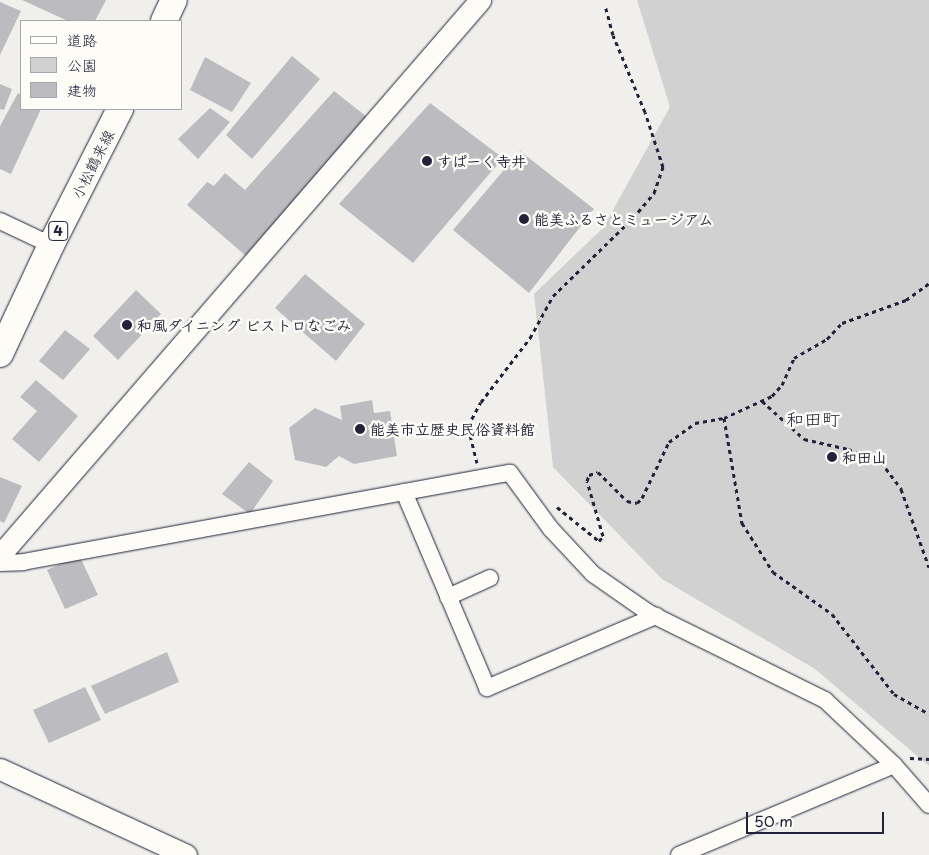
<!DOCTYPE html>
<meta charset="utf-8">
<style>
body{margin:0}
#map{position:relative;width:929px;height:855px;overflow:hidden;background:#f0efec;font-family:"Playpen Sans","Klee One",sans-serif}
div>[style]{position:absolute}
.green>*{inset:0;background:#d2d1d1}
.building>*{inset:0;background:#bcbcc0}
.path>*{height:3px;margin-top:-1.5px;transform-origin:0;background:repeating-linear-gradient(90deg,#22223b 0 4px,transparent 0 8px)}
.roads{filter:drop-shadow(0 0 1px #22223b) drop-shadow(0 0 1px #22223b)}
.minor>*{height:16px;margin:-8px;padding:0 8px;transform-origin:8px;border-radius:8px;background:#fdfcf7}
.tertiary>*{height:21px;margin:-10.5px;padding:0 10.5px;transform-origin:10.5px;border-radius:10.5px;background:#fdfcf7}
.primary>*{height:26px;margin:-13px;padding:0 13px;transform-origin:13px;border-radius:13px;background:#fdfcf7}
.dots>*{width:14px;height:14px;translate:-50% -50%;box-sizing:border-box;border:2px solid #fdfcf7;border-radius:50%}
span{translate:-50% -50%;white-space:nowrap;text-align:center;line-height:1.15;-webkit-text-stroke:5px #fdfcf7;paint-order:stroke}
.shield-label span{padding:1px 4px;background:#fdfcf7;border:1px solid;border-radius:4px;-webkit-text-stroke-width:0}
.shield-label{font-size:14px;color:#22223b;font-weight:700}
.poi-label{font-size:15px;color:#22223b;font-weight:700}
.left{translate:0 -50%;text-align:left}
.street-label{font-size:15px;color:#22223b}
.quarter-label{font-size:18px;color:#22223b}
.legend{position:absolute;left:20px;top:20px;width:162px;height:90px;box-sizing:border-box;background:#fdfcf7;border:1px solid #a5a5ac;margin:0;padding:6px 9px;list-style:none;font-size:15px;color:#22223b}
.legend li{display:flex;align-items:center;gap:10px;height:25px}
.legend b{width:25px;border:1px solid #a5a5ac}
.scale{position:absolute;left:746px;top:812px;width:138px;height:22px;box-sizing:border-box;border:2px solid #22223b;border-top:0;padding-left:6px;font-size:15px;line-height:18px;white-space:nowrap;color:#22223b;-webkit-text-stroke:4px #fdfcf7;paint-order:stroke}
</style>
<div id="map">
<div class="green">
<i style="clip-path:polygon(637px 0,929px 0,929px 766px,815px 669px,662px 579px,553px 467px,534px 294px,603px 228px,670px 107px)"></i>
</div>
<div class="building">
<i style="clip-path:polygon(22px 0,106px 0,95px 21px,68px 21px)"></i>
<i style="clip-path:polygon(0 2px,21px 11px,0 55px)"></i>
<i style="clip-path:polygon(292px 56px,320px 79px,252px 159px,226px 135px)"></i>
<i style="clip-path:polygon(205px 57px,251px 83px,232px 112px,190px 90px)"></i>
<i style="clip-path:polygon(0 84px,12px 89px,4px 110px,0 109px)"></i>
<i style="clip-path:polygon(334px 91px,367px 117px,246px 256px,187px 205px,207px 182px,214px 186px,225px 173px,245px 190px)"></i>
<i style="clip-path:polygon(18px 93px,21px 95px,21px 109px,41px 109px,11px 174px,0 169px,0 126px)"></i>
<i style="clip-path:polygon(430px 103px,503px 158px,413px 263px,339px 204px)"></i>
<i style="clip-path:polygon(210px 108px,230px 122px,198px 159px,178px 139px)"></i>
<i style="clip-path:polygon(520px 151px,594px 209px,529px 293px,453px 230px)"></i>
<i style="clip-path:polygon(305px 274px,365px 324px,336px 361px,275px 308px)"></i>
<i style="clip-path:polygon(136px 290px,161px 314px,118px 360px,93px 336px)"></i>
<i style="clip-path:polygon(65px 330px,90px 349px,63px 380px,39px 361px)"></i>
<i style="clip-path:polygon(36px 380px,78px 416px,39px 462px,12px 439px,37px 411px,20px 397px)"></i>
<i style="clip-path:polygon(372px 400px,374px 413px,390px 411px,397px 456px,354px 464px,339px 456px,326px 467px,295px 460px,289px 428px,315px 408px,342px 420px,340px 406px)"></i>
<i style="clip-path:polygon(249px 462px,273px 481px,250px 514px,222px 494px)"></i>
<i style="clip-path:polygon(0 477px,22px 486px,4px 523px,0 521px)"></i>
<i style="clip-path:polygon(79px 555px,98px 595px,65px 609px,47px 570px)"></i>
<i style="clip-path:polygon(167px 652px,179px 682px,105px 714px,91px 686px)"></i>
<i style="clip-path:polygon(85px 687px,101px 720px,49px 743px,33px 710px)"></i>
</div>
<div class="path">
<i style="left:762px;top:401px;width:57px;rotate:42.1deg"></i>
<i style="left:804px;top:439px;width:45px;rotate:12.8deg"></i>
<i style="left:848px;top:449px;width:35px;rotate:22deg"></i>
<i style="left:881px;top:462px;width:34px;rotate:53deg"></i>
<i style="left:901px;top:489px;width:83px;rotate:70.3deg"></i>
<i style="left:724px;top:418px;width:107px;rotate:80.3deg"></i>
<i style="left:742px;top:523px;width:58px;rotate:57.7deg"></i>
<i style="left:773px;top:572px;width:72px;rotate:35.4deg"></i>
<i style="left:832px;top:614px;width:101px;rotate:52.2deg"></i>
<i style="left:894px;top:694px;width:40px;rotate:29.7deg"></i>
<i style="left:477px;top:463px;width:38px;rotate:-104deg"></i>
<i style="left:468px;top:426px;width:27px;rotate:-62deg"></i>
<i style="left:481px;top:402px;width:81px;rotate:-52.6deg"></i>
<i style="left:530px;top:338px;width:48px;rotate:-61.3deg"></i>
<i style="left:553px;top:296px;width:112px;rotate:-44.3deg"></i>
<i style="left:633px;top:218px;width:33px;rotate:-50deg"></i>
<i style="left:654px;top:193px;width:28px;rotate:-71deg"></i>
<i style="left:663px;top:167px;width:58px;rotate:-108.1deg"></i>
<i style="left:645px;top:112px;width:83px;rotate:-112.6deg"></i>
<i style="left:613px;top:35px;width:28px;rotate:-105deg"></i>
<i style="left:557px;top:507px;width:54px;rotate:39deg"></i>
<i style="left:599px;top:541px;width:6px;rotate:-51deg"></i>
<i style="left:603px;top:536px;width:57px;rotate:-106.2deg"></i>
<i style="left:587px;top:481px;width:6px;rotate:-72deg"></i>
<i style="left:589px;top:475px;width:9px;rotate:-18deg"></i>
<i style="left:598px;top:472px;width:41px;rotate:45deg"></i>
<i style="left:627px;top:501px;width:10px;rotate:11deg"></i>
<i style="left:637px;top:503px;width:7px;rotate:-45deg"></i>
<i style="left:642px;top:498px;width:62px;rotate:-64.3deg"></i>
<i style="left:669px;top:442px;width:32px;rotate:-36deg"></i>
<i style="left:695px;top:423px;width:29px;rotate:-10deg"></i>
<i style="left:724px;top:418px;width:53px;rotate:-24.6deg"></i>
<i style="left:772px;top:396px;width:15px;rotate:-48deg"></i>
<i style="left:782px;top:385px;width:30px;rotate:-66deg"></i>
<i style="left:794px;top:358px;width:38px;rotate:-30deg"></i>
<i style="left:827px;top:339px;width:22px;rotate:-47deg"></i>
<i style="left:842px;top:323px;width:68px;rotate:-19.8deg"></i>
<i style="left:906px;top:300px;width:29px;rotate:-36deg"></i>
<i style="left:910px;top:758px;width:19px;rotate:3deg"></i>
</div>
<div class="roads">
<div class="minor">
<i style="left:0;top:221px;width:56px;rotate:25.2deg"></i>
<i style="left:404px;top:492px;width:213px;rotate:67deg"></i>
<i style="left:487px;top:688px;width:184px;rotate:-23.1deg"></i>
<i style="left:0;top:563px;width:23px;rotate:-2deg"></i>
<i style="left:23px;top:562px;width:495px;rotate:-10.4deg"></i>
<i style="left:510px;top:473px;width:69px;rotate:53.8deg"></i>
<i style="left:551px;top:529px;width:62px;rotate:47deg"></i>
<i style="left:593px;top:574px;width:68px;rotate:34.9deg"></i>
<i style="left:649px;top:613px;width:196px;rotate:26.3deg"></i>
<i style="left:825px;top:700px;width:95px;rotate:43.3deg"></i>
<i style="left:894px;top:765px;width:53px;rotate:48.8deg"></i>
<i style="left:448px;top:597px;width:46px;rotate:-24.3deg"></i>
<i style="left:679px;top:855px;width:233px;rotate:-22.7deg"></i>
</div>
<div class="tertiary">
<i style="left:0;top:555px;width:734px;rotate:-49.14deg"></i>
<i style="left:0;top:769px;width:205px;rotate:24.8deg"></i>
</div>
<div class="primary">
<i style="left:164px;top:21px;width:23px;rotate:-65deg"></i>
<i style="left:0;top:354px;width:120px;rotate:-64.9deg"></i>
<i style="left:51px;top:245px;width:153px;rotate:-63.1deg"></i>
</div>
</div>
<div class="dots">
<i style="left:427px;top:161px;background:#22223b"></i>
<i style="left:524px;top:219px;background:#22223b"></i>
<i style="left:127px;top:325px;background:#22223b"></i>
<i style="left:360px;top:429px;background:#22223b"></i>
<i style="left:832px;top:457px;background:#22223b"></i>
</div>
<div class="shield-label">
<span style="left:58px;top:231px">4</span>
</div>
<div class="poi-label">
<span class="left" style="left:437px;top:161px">すぱーく寺井</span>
<span class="left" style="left:534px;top:219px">能美ふるさとミュージアム</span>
<span class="left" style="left:137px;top:325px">和風ダイニング ビストロなごみ</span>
<span class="left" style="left:370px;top:429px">能美市立歴史民俗資料館</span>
<span class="left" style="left:842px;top:457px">和田山</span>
</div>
<div class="street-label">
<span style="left:92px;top:164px;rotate:-63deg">小松鶴来線</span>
</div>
<div class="quarter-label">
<span style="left:813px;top:419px">和田町</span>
</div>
<ul class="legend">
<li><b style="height:6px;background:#fdfcf7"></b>道路</li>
<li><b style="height:14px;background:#d2d1d1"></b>公園</li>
<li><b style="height:14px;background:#bcbcc0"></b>建物</li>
</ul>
<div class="scale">50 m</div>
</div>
